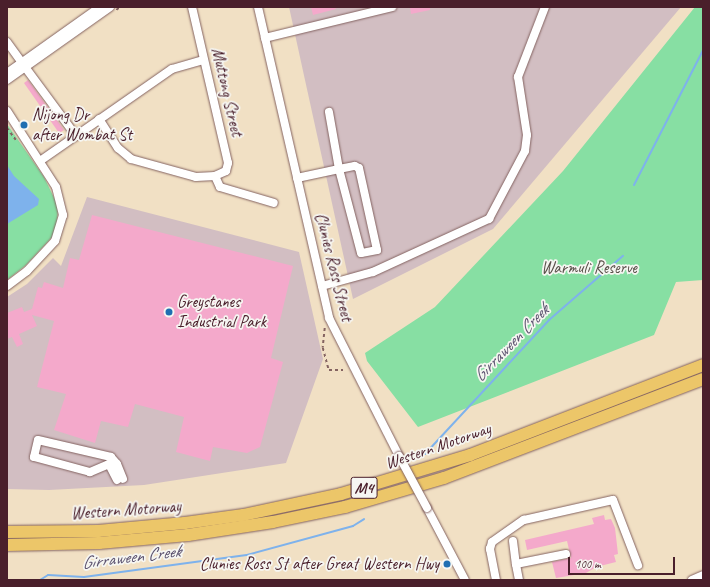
<!DOCTYPE html>
<style>
body{margin:0}
#map{position:relative;width:710px;height:587px;overflow:hidden;background:#f1e0c4;font-family:Caveat,sans-serif}
div>[style]{position:absolute}
.industrial>*{inset:0;background:#d2bec2}
.green>*{inset:0;background:#87dfa3}
.water>*{inset:0;background:#7eb2ec}
.stream>*{height:2px;margin:-1px;padding:0 1px;transform-origin:1px;border-radius:1px;background:#7eb2ec}
.building>*{inset:0;background:#f4a9cb}
.path>*{height:1.5px;margin-top:-0.75px;transform-origin:0;background:repeating-linear-gradient(90deg,#846361 0 3px,transparent 0 6px)}
.roads{filter:drop-shadow(0 0 1px #846361) drop-shadow(0 0 1px #846361)}
.minor>*{height:8px;margin:-4px;padding:0 4px;transform-origin:4px;border-radius:4px;background:#fff}
.highway>*{height:12px;margin:-6px;padding:0 6px;transform-origin:6px;border-radius:6px;background:#ecc669}
.bridges{filter:drop-shadow(0 0 1px #846361) drop-shadow(0 0 1px #846361)}
.minor-bridge>*{height:8px;margin:-4px;padding:0 4px;transform-origin:4px;border-radius:4px;background:#fff}
.dots>*{width:11px;height:11px;translate:-50% -50%;box-sizing:border-box;border:2px solid #f6f6f2;border-radius:50%}
span{translate:-50% -50%;white-space:nowrap;text-align:center;line-height:1.15;-webkit-text-stroke:3.5px #f6f6f2;paint-order:stroke}
.shield-label span{padding:1px 3px;background:#f6f6f2;border:1px solid;border-radius:3px;-webkit-text-stroke-width:0}
.shield-label{font-size:16px;color:#4a1f2b;font-weight:700}
.street-label{font-size:17px;color:#4a1f2b}
.poi-label{font-size:17px;color:#4a1f2b}
.left{translate:0 -50%;text-align:left}
.right{translate:-100% -50%;text-align:right}
.park-label{font-size:17px;color:#594f49}
.water-label{font-size:18px;color:#5c526f;font-style:italic}
.frame{position:absolute;inset:0;border:8px solid #4a1f2b;pointer-events:none}
.scale{position:absolute;left:568px;top:557px;width:107px;height:18px;box-sizing:border-box;border:2px solid #4a1f2b;border-top:0;padding-left:5px;font-size:12px;line-height:14px;white-space:nowrap;color:#4a1f2b;-webkit-text-stroke:3px #f6f6f2;paint-order:stroke}
</style>
<div id="map">
<div class="industrial">
<i style="clip-path:polygon(289px 7px,681px 7px,493px 229px,353px 299px)"></i>
<i style="clip-path:polygon(87px 197px,299px 252px,323px 359px,286px 463px,144px 485px,49px 490px,7px 489px,7px 297px,27px 284px,53px 258px,61px 266px)"></i>
</div>
<div class="green">
<i style="clip-path:polygon(695px 7px,703px 7px,703px 280px,676px 282px,654px 335px,418px 427px,367px 361px,365px 353px,435px 307px,563px 171px)"></i>
<i style="clip-path:polygon(7px 124px,44px 177px,58px 206px,57px 225px,53px 236px,26px 265px,7px 280px)"></i>
</div>
<div class="water">
<i style="clip-path:polygon(7px 165px,14px 176px,39px 199px,38px 205px,7px 224px)"></i>
</div>
<div class="stream">
<i style="left:634px;top:185px;width:152px;rotate:-62.9deg"></i>
<i style="left:425px;top:454px;width:183px;rotate:-47.2deg"></i>
<i style="left:549px;top:320px;width:98px;rotate:-40.9deg"></i>
<i style="left:40px;top:580px;width:9px;rotate:-32deg"></i>
<i style="left:48px;top:575px;width:36px;rotate:3deg"></i>
<i style="left:84px;top:577px;width:164px;rotate:-7.7deg"></i>
<i style="left:247px;top:555px;width:110px;rotate:-15.3deg"></i>
<i style="left:353px;top:526px;width:13px;rotate:-32deg"></i>
</div>
<div class="building">
<i style="clip-path:polygon(311px 7px,335px 7px,336px 9px,313px 15px)"></i>
<i style="clip-path:polygon(410px 7px,430px 7px,430px 10px,411px 14px)"></i>
<i style="clip-path:polygon(28px 80px,64px 130px,59px 133px,24px 83px)"></i>
<i style="clip-path:polygon(92px 215px,293px 266px,271px 358px,283px 362px,260px 447px,247px 453px,213px 447px,210px 461px,176px 452px,184px 417px,135px 404px,128px 427px,101px 421px,95px 443px,54px 430px,66px 394px,37px 387px,54px 321px,32px 315px,37px 326px,19px 334px,23px 344px,17px 347px,12px 337px,7px 339px,7px 313px,22px 307px,24px 312px,32px 309px,38px 287px,42px 288px,44px 282px,63px 288px,70px 258px,79px 260px)"></i>
<i style="clip-path:polygon(604px 515px,605px 520px,611px 519px,615px 528px,618px 554px,614px 555px,616px 562px,596px 567px,586px 573px,556px 578px,552px 562px,571px 558px,567px 541px,527px 550px,525px 540px,594px 524px,592px 518px)"></i>
</div>
<div class="path">
<i style="left:116px;top:10px;width:5px;rotate:-37deg"></i>
<i style="left:7px;top:128px;width:15px;rotate:53deg"></i>
<i style="left:325px;top:328px;width:20px;rotate:96deg"></i>
<i style="left:323px;top:348px;width:23px;rotate:75deg"></i>
<i style="left:329px;top:370px;width:14px"></i>
</div>
<div class="roads">
<div class="minor">
<i style="left:192px;top:7px;width:160px;rotate:77deg"></i>
<i style="left:228px;top:163px;width:8px;rotate:104deg"></i>
<i style="left:226px;top:171px;width:12px;rotate:156deg"></i>
<i style="left:258px;top:7px;width:319px;rotate:77.1deg"></i>
<i style="left:329px;top:318px;width:155px;rotate:63.1deg"></i>
<i style="left:265px;top:38px;width:131px;rotate:-13.7deg"></i>
<i style="left:7px;top:42px;width:26px;rotate:54deg"></i>
<i style="left:25px;top:67px;width:86px;rotate:53.5deg"></i>
<i style="left:7px;top:73px;width:114px;rotate:-35.4deg"></i>
<i style="left:7px;top:80px;width:126px;rotate:-35.3deg"></i>
<i style="left:7px;top:111px;width:90px;rotate:57.2deg"></i>
<i style="left:56px;top:187px;width:29px;rotate:76deg"></i>
<i style="left:63px;top:215px;width:27px;rotate:107deg"></i>
<i style="left:55px;top:241px;width:41px;rotate:133deg"></i>
<i style="left:27px;top:271px;width:25px;rotate:143deg"></i>
<i style="left:99px;top:119px;width:35px;rotate:57deg"></i>
<i style="left:118px;top:148px;width:17px;rotate:40deg"></i>
<i style="left:131px;top:159px;width:67px;rotate:15.5deg"></i>
<i style="left:196px;top:177px;width:19px;rotate:-3deg"></i>
<i style="left:215px;top:176px;width:12px;rotate:66deg"></i>
<i style="left:220px;top:187px;width:56px;rotate:16.5deg"></i>
<i style="left:40px;top:161px;width:161px;rotate:-34.9deg"></i>
<i style="left:172px;top:69px;width:33px;rotate:-16deg"></i>
<i style="left:297px;top:178px;width:43px;rotate:-12.1deg"></i>
<i style="left:339px;top:169px;width:16px;rotate:-11deg"></i>
<i style="left:355px;top:166px;width:4px;rotate:27deg"></i>
<i style="left:359px;top:168px;width:84px;rotate:77.6deg"></i>
<i style="left:377px;top:250px;width:16px;rotate:169deg"></i>
<i style="left:361px;top:253px;width:87px;rotate:-104.7deg"></i>
<i style="left:339px;top:169px;width:58px;rotate:-100deg"></i>
<i style="left:322px;top:286px;width:53px;rotate:-15.4deg"></i>
<i style="left:373px;top:272px;width:128px;rotate:-24.6deg"></i>
<i style="left:489px;top:219px;width:77px;rotate:-62.1deg"></i>
<i style="left:525px;top:151px;width:16px;rotate:-83deg"></i>
<i style="left:527px;top:135px;width:59px;rotate:-98.8deg"></i>
<i style="left:518px;top:77px;width:75px;rotate:-68.9deg"></i>
<i style="left:117px;top:480px;width:18px;rotate:-117deg"></i>
<i style="left:109px;top:464px;width:21px;rotate:157deg"></i>
<i style="left:90px;top:472px;width:58px;rotate:-165deg"></i>
<i style="left:34px;top:457px;width:17px;rotate:-77deg"></i>
<i style="left:38px;top:440px;width:75px;rotate:13.1deg"></i>
<i style="left:111px;top:457px;width:9px;rotate:49deg"></i>
<i style="left:117px;top:464px;width:16px;rotate:68deg"></i>
<i style="left:427px;top:508px;width:81px;rotate:62.2deg"></i>
<i style="left:513px;top:541px;width:23px;rotate:83deg"></i>
<i style="left:496px;top:580px;width:32px;rotate:-101deg"></i>
<i style="left:490px;top:549px;width:7px;rotate:-74deg"></i>
<i style="left:492px;top:542px;width:39px;rotate:-35deg"></i>
<i style="left:524px;top:520px;width:91px;rotate:-12.7deg"></i>
<i style="left:613px;top:500px;width:70px;rotate:69deg"></i>
<i style="left:519px;top:580px;width:16px;rotate:-101deg"></i>
<i style="left:516px;top:564px;width:51px;rotate:-11.3deg"></i>
<i style="left:692px;top:580px;width:12px;rotate:-24deg"></i>
</div>
<div class="highway">
<i style="left:7px;top:532px;width:91px;rotate:-0.6deg"></i>
<i style="left:98px;top:531px;width:87px;rotate:-5.3deg"></i>
<i style="left:185px;top:523px;width:59px;rotate:-7.9deg"></i>
<i style="left:243px;top:515px;width:100px;rotate:-12.1deg"></i>
<i style="left:341px;top:494px;width:135px;rotate:-16.8deg"></i>
<i style="left:470px;top:455px;width:250px;rotate:-21.1deg"></i>
<i style="left:7px;top:545px;width:92px;rotate:-1.2deg"></i>
<i style="left:99px;top:543px;width:89px;rotate:-5.1deg"></i>
<i style="left:188px;top:535px;width:86px;rotate:-8.7deg"></i>
<i style="left:273px;top:522px;width:74px;rotate:-11.8deg"></i>
<i style="left:345px;top:507px;width:103px;rotate:-16.3deg"></i>
<i style="left:444px;top:478px;width:277px;rotate:-20.9deg"></i>
</div>
</div>
<div class="bridges">
<div class="minor-bridge">
<i style="left:399px;top:456px;width:59px;rotate:61.7deg"></i>
</div>
</div>
<div class="dots">
<i style="left:24px;top:125px;background:#1f6fb2"></i>
<i style="left:169px;top:312px;background:#1f6fb2"></i>
<i style="left:447px;top:564px;background:#1f6fb2"></i>
</div>
<div class="shield-label">
<span style="left:364px;top:488px">M4</span>
</div>
<div class="street-label">
<span style="left:227px;top:92px;rotate:77deg">Muttong Street</span>
<span style="left:334px;top:267px;rotate:76deg">Clunies Ross Street</span>
<span style="left:438px;top:446px;rotate:-19deg">Western Motorway</span>
<span style="left:126px;top:510px;rotate:-4deg">Western Motorway</span>
</div>
<div class="poi-label">
<span class="left" style="left:32px;top:125px">Nijong Dr<br>after Wombat St</span>
<span class="left" style="left:177px;top:312px">Greystanes<br>Industrial Park</span>
<span class="right" style="left:439px;top:564px">Clunies Ross St after Great Western Hwy</span>
</div>
<div class="park-label">
<span style="left:589px;top:268px">Warmuli Reserve</span>
</div>
<div class="water-label">
<span style="left:511px;top:343px;rotate:-46deg">Girraween Creek</span>
<span style="left:131px;top:557px;rotate:-7deg">Girraween Creek</span>
</div>
<div class="frame"></div>
<div class="scale">100 m</div>
</div>
